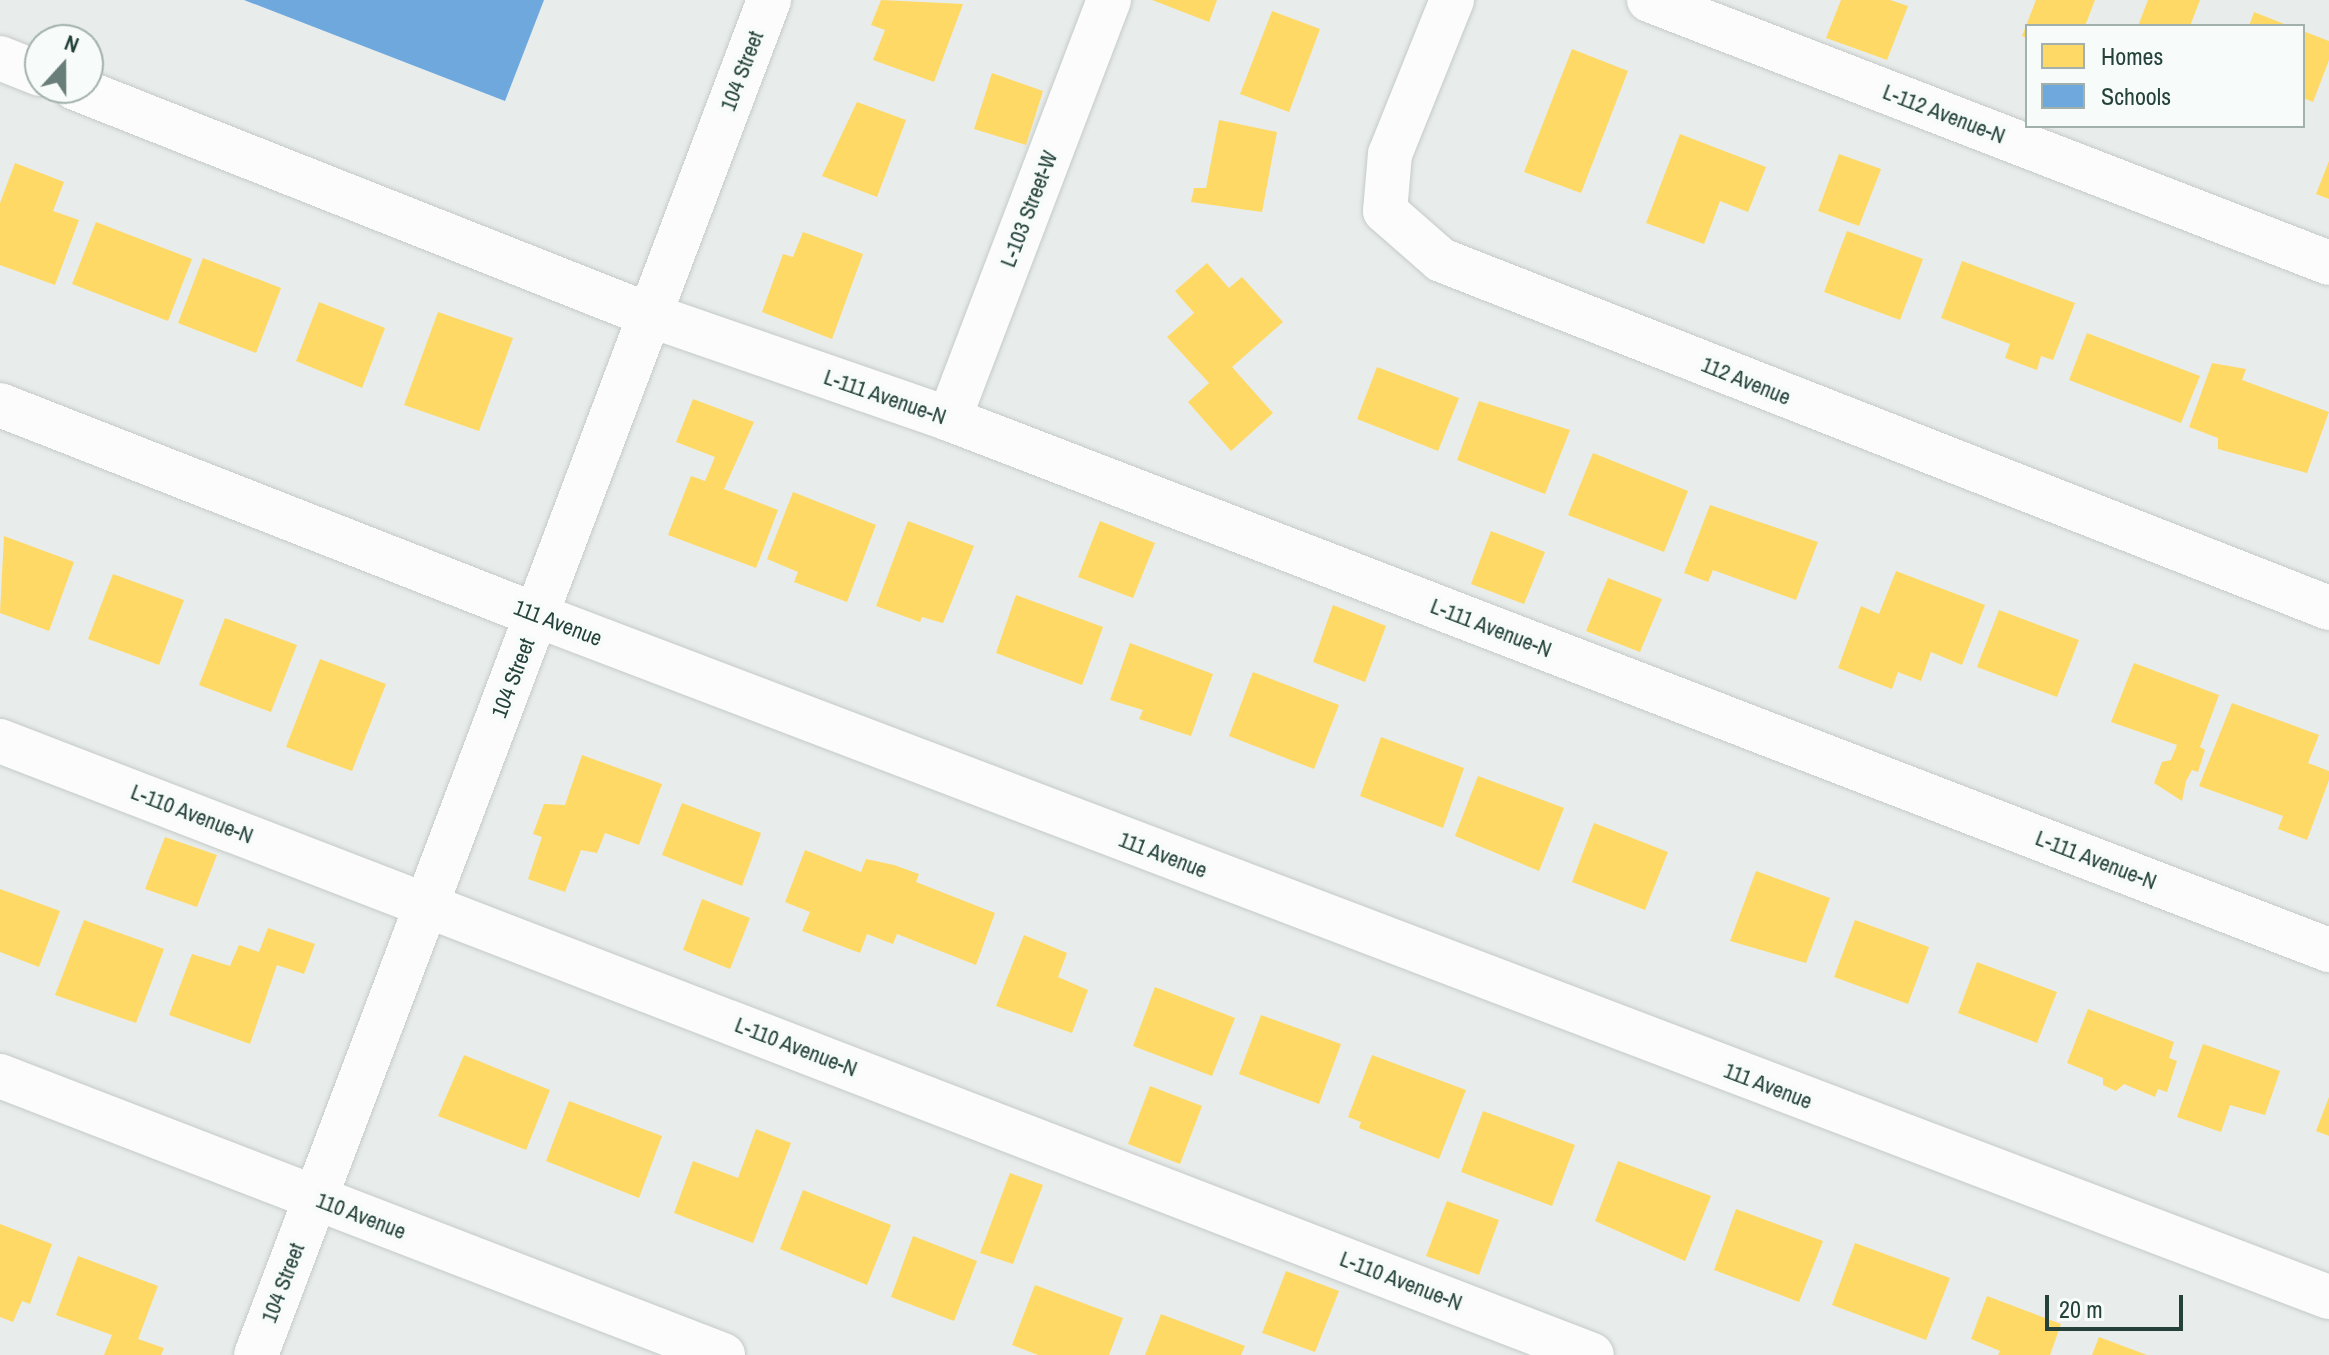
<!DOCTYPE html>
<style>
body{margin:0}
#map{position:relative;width:2329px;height:1355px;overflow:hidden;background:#e8edeb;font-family:"Archivo Narrow",sans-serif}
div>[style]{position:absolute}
.homes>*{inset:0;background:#ffd966}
.schools>*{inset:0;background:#6fa8dc}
.roads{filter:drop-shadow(0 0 2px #c5cac8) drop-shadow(0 0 2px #c5cac8)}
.minor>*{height:44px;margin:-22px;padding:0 22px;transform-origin:22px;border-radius:22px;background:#fcfcfc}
span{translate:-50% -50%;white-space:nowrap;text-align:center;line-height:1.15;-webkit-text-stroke:8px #f7fbf9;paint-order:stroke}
.street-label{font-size:22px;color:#24423a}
.legend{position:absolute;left:2025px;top:24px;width:280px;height:104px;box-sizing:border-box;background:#f7fbf9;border:2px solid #a3b1ad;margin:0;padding:10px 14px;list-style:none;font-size:24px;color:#24423a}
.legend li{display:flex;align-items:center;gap:16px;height:40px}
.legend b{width:40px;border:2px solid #a3b1ad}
.north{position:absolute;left:24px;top:24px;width:80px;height:80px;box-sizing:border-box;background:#f7fbf9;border:2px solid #a3b1ad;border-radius:50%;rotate:21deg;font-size:22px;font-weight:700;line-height:32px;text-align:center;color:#24423a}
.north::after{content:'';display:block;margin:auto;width:28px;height:36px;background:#697e78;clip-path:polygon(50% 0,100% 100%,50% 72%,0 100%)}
.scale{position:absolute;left:2045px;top:1295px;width:138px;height:36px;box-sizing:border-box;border:4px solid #24423a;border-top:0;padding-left:10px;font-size:24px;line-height:28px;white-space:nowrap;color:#24423a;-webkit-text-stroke:6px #f7fbf9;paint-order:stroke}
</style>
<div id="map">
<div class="homes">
<i style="clip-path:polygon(881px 0,963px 4px,934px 82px,873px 60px,885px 30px,871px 25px)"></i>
<i style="clip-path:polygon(1152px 0,1217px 0,1209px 22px)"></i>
<i style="clip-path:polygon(1841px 0,1890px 0,1908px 6px,1887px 60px,1826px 38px)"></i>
<i style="clip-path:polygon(2036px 0,2095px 0,2085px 26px,2027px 26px,2027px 38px,2022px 36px)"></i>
<i style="clip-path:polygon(2148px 0,2200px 0,2190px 26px,2138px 26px)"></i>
<i style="clip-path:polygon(1272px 11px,1320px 29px,1289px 112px,1240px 94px)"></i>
<i style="clip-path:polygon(2254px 12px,2289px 26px,2249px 26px)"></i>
<i style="clip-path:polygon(2303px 31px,2329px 41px,2329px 60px,2313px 102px,2303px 98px)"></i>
<i style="clip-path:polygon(1572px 49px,1628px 71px,1581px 193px,1524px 172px)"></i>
<i style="clip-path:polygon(992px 73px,1043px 91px,1026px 145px,974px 129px)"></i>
<i style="clip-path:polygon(857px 102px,906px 120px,877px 197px,822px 176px)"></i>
<i style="clip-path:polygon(1219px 120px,1277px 132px,1262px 212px,1191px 202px,1194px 188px,1206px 188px)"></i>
<i style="clip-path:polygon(1680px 134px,1766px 167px,1748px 212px,1720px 201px,1704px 244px,1646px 223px)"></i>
<i style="clip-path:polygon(1839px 154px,1881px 169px,1859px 226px,1818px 211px)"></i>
<i style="clip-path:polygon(2329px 161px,2329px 199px,2316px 194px)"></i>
<i style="clip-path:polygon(15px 163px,64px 182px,53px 211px,79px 220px,55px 285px,0 265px,0 203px)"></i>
<i style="clip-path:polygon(96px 222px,192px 259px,168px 321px,72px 284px)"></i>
<i style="clip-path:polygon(1847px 231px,1923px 259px,1900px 320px,1824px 292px)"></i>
<i style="clip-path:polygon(803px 232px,863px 254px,832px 339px,762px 312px,783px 254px,793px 257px)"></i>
<i style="clip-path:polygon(203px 258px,281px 288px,256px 353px,178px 323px)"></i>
<i style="clip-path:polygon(1962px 261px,2075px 303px,2053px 360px,2041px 356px,2037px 370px,2005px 358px,2010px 344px,1941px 318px)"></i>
<i style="clip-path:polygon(1207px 263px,1229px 288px,1242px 277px,1283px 322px,1232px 367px,1273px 413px,1231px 451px,1188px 402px,1209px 383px,1167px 337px,1194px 313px,1175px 291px)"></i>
<i style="clip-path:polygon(319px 302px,385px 328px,362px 388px,296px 361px)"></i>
<i style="clip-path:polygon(438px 312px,513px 338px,479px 431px,404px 405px)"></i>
<i style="clip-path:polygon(2087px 333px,2200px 376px,2181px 423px,2069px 380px)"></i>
<i style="clip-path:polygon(2212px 363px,2246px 369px,2242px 380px,2329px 412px,2307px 473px,2218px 449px,2218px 438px,2189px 427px)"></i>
<i style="clip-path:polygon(1377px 367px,1459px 398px,1438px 451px,1357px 419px)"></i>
<i style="clip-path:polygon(693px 399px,754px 422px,724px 489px,778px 510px,756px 568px,668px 535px,691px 476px,705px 481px,715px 457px,676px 442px)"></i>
<i style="clip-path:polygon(1479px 401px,1570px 430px,1545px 494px,1457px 460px)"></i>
<i style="clip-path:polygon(1593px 453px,1688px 491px,1664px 552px,1568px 515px)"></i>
<i style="clip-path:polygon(793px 492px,876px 525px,847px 602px,794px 582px,798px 572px,767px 559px)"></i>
<i style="clip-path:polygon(1710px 505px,1818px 542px,1796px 600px,1713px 570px,1708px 582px,1684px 573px)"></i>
<i style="clip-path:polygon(908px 521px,974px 546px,943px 623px,922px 617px,920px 622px,876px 606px)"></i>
<i style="clip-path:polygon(1100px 521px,1155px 543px,1133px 598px,1078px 577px)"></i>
<i style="clip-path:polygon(1491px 531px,1545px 552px,1524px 604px,1471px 584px)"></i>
<i style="clip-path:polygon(4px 536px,74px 562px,49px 631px,0 613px)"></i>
<i style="clip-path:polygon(1896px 571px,1985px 605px,1962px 665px,1931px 652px,1921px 681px,1898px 672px,1892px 689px,1838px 668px,1861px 606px,1879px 614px)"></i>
<i style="clip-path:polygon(113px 574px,184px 600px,159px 665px,88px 639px)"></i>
<i style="clip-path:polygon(1608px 578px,1662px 599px,1640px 652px,1586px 631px)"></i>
<i style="clip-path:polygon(1016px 595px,1103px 627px,1082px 685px,996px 653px)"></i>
<i style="clip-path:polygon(1333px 605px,1386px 626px,1365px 682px,1313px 662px)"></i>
<i style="clip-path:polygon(1999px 610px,2079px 640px,2057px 697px,1977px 667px)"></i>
<i style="clip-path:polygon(225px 618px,297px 645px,271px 712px,199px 685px)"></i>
<i style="clip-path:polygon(1130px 643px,1213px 674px,1191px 736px,1139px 719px,1143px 710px,1110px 700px)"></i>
<i style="clip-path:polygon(320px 659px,386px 684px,352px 771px,286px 747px)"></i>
<i style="clip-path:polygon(2134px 663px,2219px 695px,2200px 747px,2205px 750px,2198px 772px,2192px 770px,2186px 781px,2182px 801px,2154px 783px,2162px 762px,2171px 760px,2177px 745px,2111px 722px)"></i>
<i style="clip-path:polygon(1253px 672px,1339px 705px,1314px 769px,1229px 736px)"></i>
<i style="clip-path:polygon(2232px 703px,2319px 735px,2308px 763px,2329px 771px,2329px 780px,2307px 840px,2278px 829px,2283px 816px,2199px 786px)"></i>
<i style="clip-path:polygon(1381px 737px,1464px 768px,1443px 828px,1360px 796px)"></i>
<i style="clip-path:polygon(582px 755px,662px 784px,639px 845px,605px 833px,597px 853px,581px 850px,565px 892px,528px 879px,542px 837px,533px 834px,544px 804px,565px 805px)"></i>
<i style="clip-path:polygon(1478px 776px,1564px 808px,1539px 871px,1455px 836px)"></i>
<i style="clip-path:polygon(682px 803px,761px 833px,742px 886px,662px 855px)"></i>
<i style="clip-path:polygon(1594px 823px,1668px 852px,1645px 910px,1572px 882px)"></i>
<i style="clip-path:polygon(165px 837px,217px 855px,197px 907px,145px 889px)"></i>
<i style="clip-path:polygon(805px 850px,861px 872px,866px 859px,894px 865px,919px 874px,916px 882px,995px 913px,976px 965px,897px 934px,893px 944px,867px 934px,860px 953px,802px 931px,810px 912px,785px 902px)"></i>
<i style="clip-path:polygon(1756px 871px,1830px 898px,1806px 963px,1730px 941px)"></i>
<i style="clip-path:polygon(0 889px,60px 911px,39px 967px,0 952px)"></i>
<i style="clip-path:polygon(702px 899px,750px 918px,730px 969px,683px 950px)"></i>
<i style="clip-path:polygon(84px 920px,164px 949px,136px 1023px,55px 995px)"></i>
<i style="clip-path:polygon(1855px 920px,1929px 947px,1908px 1004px,1834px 977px)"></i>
<i style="clip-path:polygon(268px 928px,315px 944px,304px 974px,277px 965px,250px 1044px,169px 1015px,192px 954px,230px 966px,239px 945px,259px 952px)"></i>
<i style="clip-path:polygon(1024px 935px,1067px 953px,1058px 977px,1088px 990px,1072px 1033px,996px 1006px)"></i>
<i style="clip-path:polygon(1977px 962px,2057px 992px,2037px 1043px,1958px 1013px)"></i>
<i style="clip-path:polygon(1155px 987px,1235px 1018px,1212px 1076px,1133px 1046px)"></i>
<i style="clip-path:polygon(2088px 1009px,2174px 1042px,2169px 1058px,2177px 1061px,2167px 1092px,2158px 1089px,2155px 1097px,2124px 1084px,2116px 1091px,2103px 1085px,2103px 1078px,2067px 1063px)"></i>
<i style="clip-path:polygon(1261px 1015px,1341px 1044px,1319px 1104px,1239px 1074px)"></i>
<i style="clip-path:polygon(2203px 1044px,2280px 1071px,2265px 1115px,2230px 1105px,2221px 1132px,2177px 1117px)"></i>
<i style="clip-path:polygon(464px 1055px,550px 1090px,526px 1150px,438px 1116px)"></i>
<i style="clip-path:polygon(1372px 1055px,1466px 1090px,1439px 1159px,1359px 1128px,1361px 1122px,1348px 1117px)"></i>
<i style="clip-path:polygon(1150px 1086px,1202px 1106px,1180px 1164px,1128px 1144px)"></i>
<i style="clip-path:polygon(2329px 1097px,2329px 1136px,2316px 1131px)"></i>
<i style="clip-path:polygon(569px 1101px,662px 1136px,639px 1198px,546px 1161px)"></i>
<i style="clip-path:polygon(1483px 1111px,1575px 1145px,1552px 1206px,1461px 1172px)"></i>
<i style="clip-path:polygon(756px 1129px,791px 1143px,753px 1243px,674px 1213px,693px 1161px,738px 1178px)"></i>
<i style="clip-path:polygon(1618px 1161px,1711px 1196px,1685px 1261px,1595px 1221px)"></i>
<i style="clip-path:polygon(1010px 1173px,1043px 1185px,1013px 1264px,980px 1253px)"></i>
<i style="clip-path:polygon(803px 1190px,891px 1225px,867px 1285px,780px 1249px)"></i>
<i style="clip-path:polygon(1447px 1201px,1499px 1220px,1479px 1275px,1426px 1256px)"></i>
<i style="clip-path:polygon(1736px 1209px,1823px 1241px,1799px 1302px,1714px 1270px)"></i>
<i style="clip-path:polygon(0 1224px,52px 1244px,30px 1304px,22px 1301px,13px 1322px,0 1317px)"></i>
<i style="clip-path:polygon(913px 1236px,977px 1261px,954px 1321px,891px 1297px)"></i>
<i style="clip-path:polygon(1855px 1243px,1950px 1278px,1926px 1340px,1832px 1305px)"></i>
<i style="clip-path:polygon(78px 1256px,158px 1286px,138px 1339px,164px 1348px,161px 1355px,104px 1355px,112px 1335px,56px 1315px)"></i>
<i style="clip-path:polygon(1286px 1271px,1339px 1291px,1315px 1352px,1262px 1333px)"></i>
<i style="clip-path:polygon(1035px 1285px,1123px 1318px,1109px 1355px,1038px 1355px,1012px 1345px)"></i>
<i style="clip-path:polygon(1987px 1296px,2061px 1324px,2050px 1355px,1998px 1355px,2000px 1351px,1971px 1339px)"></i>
<i style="clip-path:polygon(1161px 1314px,1245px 1346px,1241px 1355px,1145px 1355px)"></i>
<i style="clip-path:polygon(2099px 1337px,2147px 1355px,2092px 1355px)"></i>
</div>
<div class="schools">
<i style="clip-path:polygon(244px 0,544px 0,505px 101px)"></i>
</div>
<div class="roads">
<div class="minor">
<i style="left:1452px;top:0;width:166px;rotate:111.9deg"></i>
<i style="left:1390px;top:154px;width:57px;rotate:95deg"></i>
<i style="left:1385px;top:211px;width:74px;rotate:41.2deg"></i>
<i style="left:1441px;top:260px;width:954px;rotate:21.4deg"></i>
<i style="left:1649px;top:0;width:729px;rotate:21.14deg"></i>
<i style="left:0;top:58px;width:43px;rotate:21.8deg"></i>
<i style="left:75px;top:88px;width:617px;rotate:21.58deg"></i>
<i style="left:649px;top:315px;width:318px;rotate:19.1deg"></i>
<i style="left:949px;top:419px;width:1479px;rotate:21.05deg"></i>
<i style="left:0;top:405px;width:576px;rotate:21.39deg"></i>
<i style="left:536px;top:615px;width:1918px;rotate:20.83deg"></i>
<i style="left:949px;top:419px;width:449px;rotate:-69.1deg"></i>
<i style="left:0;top:741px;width:1706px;rotate:21.09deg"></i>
<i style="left:0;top:1076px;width:775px;rotate:21.1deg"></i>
<i style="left:256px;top:1355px;width:1449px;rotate:-69.26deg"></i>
</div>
</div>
<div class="street-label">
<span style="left:742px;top:71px;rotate:-69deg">104 Street</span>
<span style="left:1944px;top:114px;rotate:21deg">L-112 Avenue-N</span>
<span style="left:1029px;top:209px;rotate:-69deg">L-103 Street-W</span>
<span style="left:1746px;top:381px;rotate:22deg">112 Avenue</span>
<span style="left:885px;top:397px;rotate:19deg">L-111 Avenue-N</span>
<span style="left:558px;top:623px;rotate:21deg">111 Avenue</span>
<span style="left:1491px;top:628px;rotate:21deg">L-111 Avenue-N</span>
<span style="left:513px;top:678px;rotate:-69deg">104 Street</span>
<span style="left:192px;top:814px;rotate:21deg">L-110 Avenue-N</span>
<span style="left:1163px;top:855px;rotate:21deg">111 Avenue</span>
<span style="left:2096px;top:860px;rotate:21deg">L-111 Avenue-N</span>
<span style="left:796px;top:1047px;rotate:21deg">L-110 Avenue-N</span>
<span style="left:1768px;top:1086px;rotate:21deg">111 Avenue</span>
<span style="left:361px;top:1216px;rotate:21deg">110 Avenue</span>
<span style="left:1401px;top:1281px;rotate:21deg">L-110 Avenue-N</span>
<span style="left:283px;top:1283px;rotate:-69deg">104 Street</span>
</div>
<ul class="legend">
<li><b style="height:22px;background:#ffd966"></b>Homes</li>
<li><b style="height:22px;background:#6fa8dc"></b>Schools</li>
</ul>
<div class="north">N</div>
<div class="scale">20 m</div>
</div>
